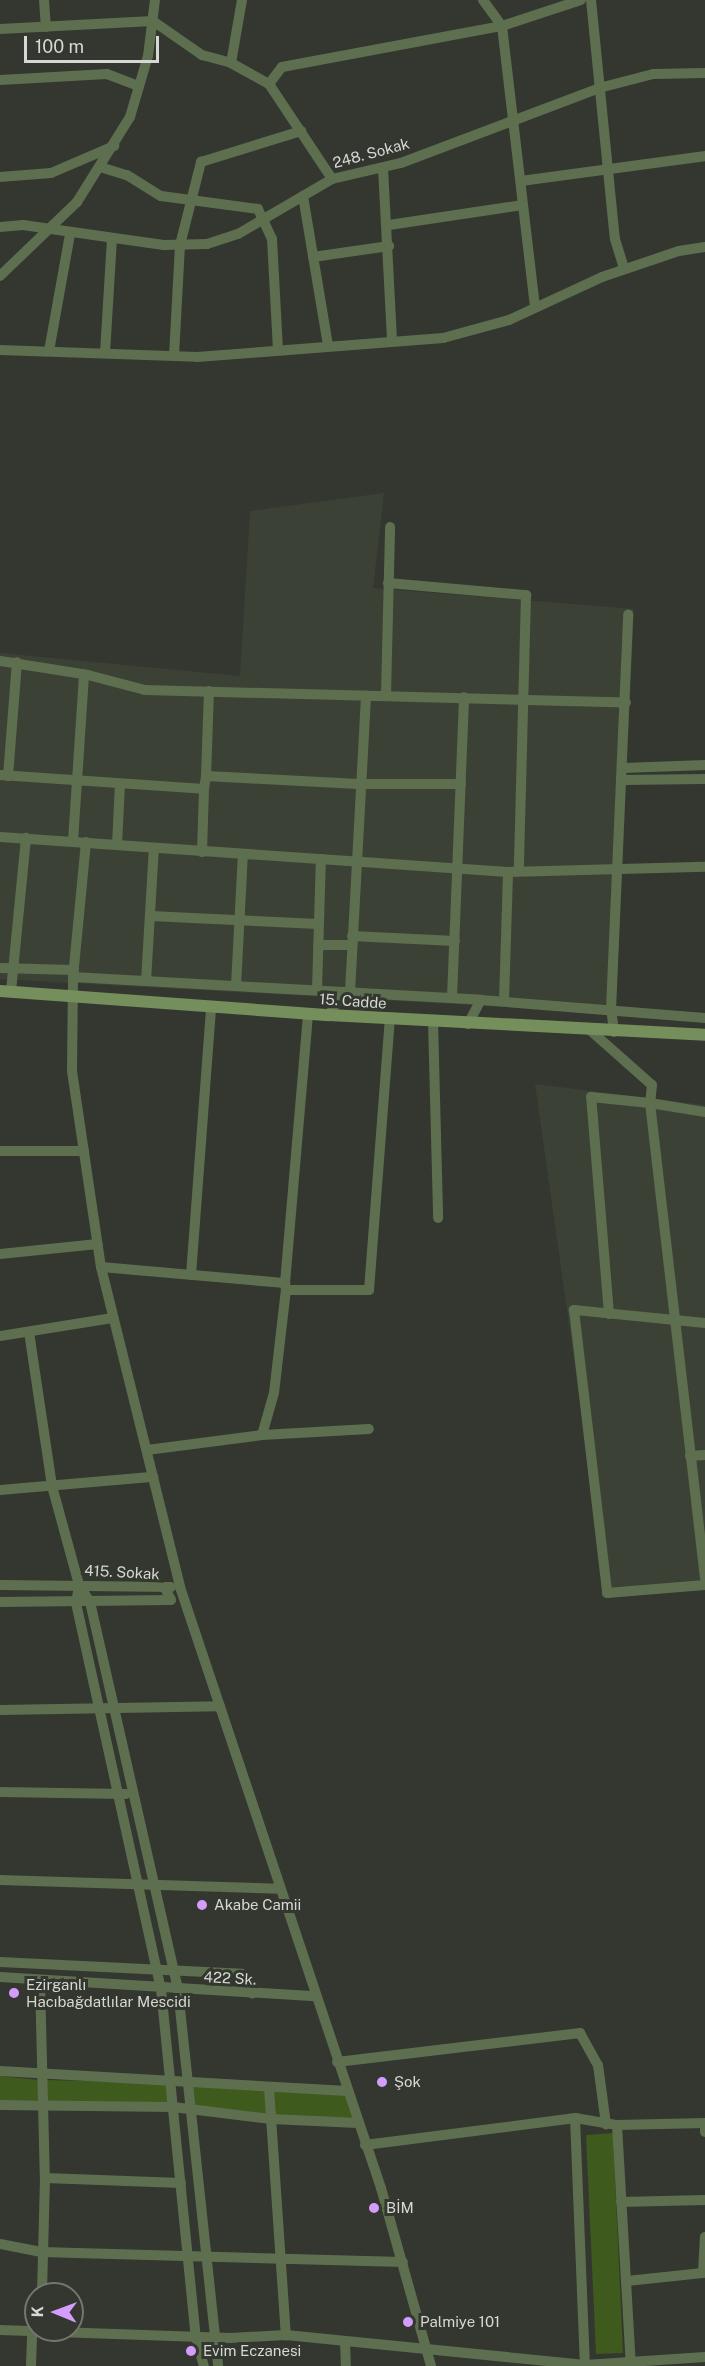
<!DOCTYPE html>
<meta charset="utf-8">
<style>
body{margin:0}
#map{position:relative;width:705px;height:2366px;overflow:hidden;background:#33372f;font-family:"Public Sans",sans-serif}
div>[style]{position:absolute}
.built>*{inset:0;background:#3b4235}
.green>*{inset:0;background:#3e5a1c}
.street>*{height:10px;margin:-5px;padding:0 5px;transform-origin:5px;border-radius:5px;background:#5e6f4f}
.secondary>*{height:12px;margin:-6px;padding:0 6px;transform-origin:6px;border-radius:6px;background:#758f5c}
.dots>*{width:16px;height:16px;translate:-50% -50%;box-sizing:border-box;border:3px solid #33372f;border-radius:50%}
span{translate:-50% -50%;white-space:nowrap;text-align:center;line-height:1.15;-webkit-text-stroke:6px #33372f;paint-order:stroke}
.street-label{font-size:15px;color:#d5d8d3}
.poi-label{font-size:15px;color:#d5d8d3}
.left{translate:0 -50%;text-align:left}
.north{position:absolute;left:24px;top:2282px;width:60px;height:60px;box-sizing:border-box;background:#33372f;border:2px solid #747771;border-radius:50%;rotate:271deg;font-size:16px;font-weight:700;line-height:24px;text-align:center;color:#d5d8d3}
.north::after{content:'';display:block;margin:auto;width:21px;height:27px;background:#d49cfb;clip-path:polygon(50% 0,100% 100%,50% 72%,0 100%)}
.scale{position:absolute;left:24px;top:36px;width:135px;height:27px;box-sizing:border-box;border:3px solid #d5d8d3;border-top:0;padding-left:8px;font-size:18px;line-height:21px;white-space:nowrap;color:#d5d8d3;-webkit-text-stroke:4px #33372f;paint-order:stroke}
</style>
<div id="map">
<div class="built">
<i style="clip-path:polygon(384px 493px,373px 588px,634px 609px,616px 1013px,0 979px,0 653px,240px 676px,250px 511px)"></i>
<i style="clip-path:polygon(535px 1084px,705px 1105px,705px 1586px,607px 1593px)"></i>
</div>
<div class="green">
<i style="clip-path:polygon(0 2076px,39px 2080px,39px 2100px,0 2101px)"></i>
<i style="clip-path:polygon(47px 2080px,166px 2083px,170px 2104px,47px 2102px)"></i>
<i style="clip-path:polygon(187px 2081px,347px 2091px,358px 2123px,189px 2109px)"></i>
<i style="clip-path:polygon(613px 2133px,623px 2353px,596px 2354px,586px 2135px)"></i>
</div>
<div class="street">
<i style="left:44px;top:0;width:27px;rotate:86deg"></i>
<i style="left:483px;top:0;width:32px;rotate:54deg"></i>
<i style="left:502px;top:26px;width:283px;rotate:83.3deg"></i>
<i style="left:591px;top:0;width:240px;rotate:84.3deg"></i>
<i style="left:615px;top:239px;width:31px;rotate:73deg"></i>
<i style="left:0;top:29px;width:153px;rotate:-3deg"></i>
<i style="left:153px;top:21px;width:60px;rotate:34.8deg"></i>
<i style="left:202px;top:55px;width:30px;rotate:15deg"></i>
<i style="left:231px;top:63px;width:43px;rotate:28.9deg"></i>
<i style="left:269px;top:84px;width:114px;rotate:56.4deg"></i>
<i style="left:231px;top:63px;width:64px;rotate:-80.1deg"></i>
<i style="left:0;top:80px;width:107px;rotate:-3.2deg"></i>
<i style="left:107px;top:74px;width:34px;rotate:21deg"></i>
<i style="left:269px;top:84px;width:21px;rotate:-53deg"></i>
<i style="left:282px;top:67px;width:224px;rotate:-10.6deg"></i>
<i style="left:502px;top:26px;width:83px;rotate:-18.2deg"></i>
<i style="left:100px;top:167px;width:28px;rotate:17deg"></i>
<i style="left:127px;top:175px;width:40px;rotate:32deg"></i>
<i style="left:161px;top:196px;width:98px;rotate:7.6deg"></i>
<i style="left:258px;top:209px;width:33px;rotate:65deg"></i>
<i style="left:272px;top:239px;width:110px;rotate:86.9deg"></i>
<i style="left:383px;top:168px;width:173px;rotate:87deg"></i>
<i style="left:0;top:177px;width:51px;rotate:-4.5deg"></i>
<i style="left:51px;top:173px;width:69px;rotate:-23.2deg"></i>
<i style="left:521px;top:181px;width:186px;rotate:-7.7deg"></i>
<i style="left:303px;top:196px;width:152px;rotate:80.5deg"></i>
<i style="left:389px;top:225px;width:135px;rotate:-8.5deg"></i>
<i style="left:0;top:227px;width:23px;rotate:-5deg"></i>
<i style="left:23px;top:225px;width:142px;rotate:8.1deg"></i>
<i style="left:164px;top:245px;width:43px;rotate:-1.3deg"></i>
<i style="left:207px;top:244px;width:33px;rotate:-18deg"></i>
<i style="left:238px;top:234px;width:109px;rotate:-30.3deg"></i>
<i style="left:332px;top:179px;width:71px;rotate:-13.1deg"></i>
<i style="left:401px;top:163px;width:212px;rotate:-20.7deg"></i>
<i style="left:599px;top:88px;width:56px;rotate:-14.5deg"></i>
<i style="left:653px;top:74px;width:52px;rotate:-1.1deg"></i>
<i style="left:313px;top:257px;width:77px;rotate:-8.2deg"></i>
<i style="left:0;top:276px;width:107px;rotate:-43.9deg"></i>
<i style="left:77px;top:202px;width:100px;rotate:-58.1deg"></i>
<i style="left:130px;top:117px;width:64px;rotate:-73.6deg"></i>
<i style="left:148px;top:56px;width:56px;rotate:-82.9deg"></i>
<i style="left:0;top:350px;width:197px;rotate:2deg"></i>
<i style="left:197px;top:357px;width:247px;rotate:-4.4deg"></i>
<i style="left:443px;top:338px;width:68px;rotate:-15.3deg"></i>
<i style="left:509px;top:320px;width:102px;rotate:-24.8deg"></i>
<i style="left:602px;top:277px;width:81px;rotate:-18.7deg"></i>
<i style="left:679px;top:251px;width:26px;rotate:-9deg"></i>
<i style="left:49px;top:351px;width:119px;rotate:-79.8deg"></i>
<i style="left:105px;top:353px;width:114px;rotate:-86.5deg"></i>
<i style="left:174px;top:356px;width:111px;rotate:-86.9deg"></i>
<i style="left:180px;top:245px;width:86px;rotate:-75.8deg"></i>
<i style="left:201px;top:162px;width:105px;rotate:-17.2deg"></i>
<i style="left:388px;top:583px;width:139px;rotate:5deg"></i>
<i style="left:526px;top:595px;width:275px;rotate:91.5deg"></i>
<i style="left:0;top:661px;width:89px;rotate:9deg"></i>
<i style="left:88px;top:675px;width:59px;rotate:14.7deg"></i>
<i style="left:145px;top:690px;width:481px;rotate:1.5deg"></i>
<i style="left:386px;top:695px;width:168px;rotate:-88.6deg"></i>
<i style="left:623px;top:768px;width:82px;rotate:-2.1deg"></i>
<i style="left:0;top:775px;width:204px;rotate:3.9deg"></i>
<i style="left:204px;top:789px;width:13px;rotate:-81deg"></i>
<i style="left:206px;top:776px;width:152px;rotate:3deg"></i>
<i style="left:358px;top:784px;width:103px"></i>
<i style="left:8px;top:776px;width:114px;rotate:-85.5deg"></i>
<i style="left:206px;top:776px;width:85px;rotate:-88deg"></i>
<i style="left:623px;top:780px;width:82px;rotate:-0.7deg"></i>
<i style="left:0;top:837px;width:509px;rotate:3.94deg"></i>
<i style="left:508px;top:872px;width:197px;rotate:-1.5deg"></i>
<i style="left:73px;top:841px;width:167px;rotate:-86.2deg"></i>
<i style="left:86px;top:842px;width:136px;rotate:95.5deg"></i>
<i style="left:73px;top:977px;width:94px;rotate:90.6deg"></i>
<i style="left:72px;top:1071px;width:198px;rotate:81.6deg"></i>
<i style="left:101px;top:1267px;width:330px;rotate:76.1deg"></i>
<i style="left:180px;top:1587px;width:634px;rotate:71.51deg"></i>
<i style="left:381px;top:2188px;width:185px;rotate:74.3deg"></i>
<i style="left:117px;top:845px;width:61px;rotate:-87.2deg"></i>
<i style="left:202px;top:852px;width:63px;rotate:-88.2deg"></i>
<i style="left:150px;top:916px;width:168px;rotate:2.7deg"></i>
<i style="left:352px;top:936px;width:103px;rotate:2.8deg"></i>
<i style="left:318px;top:945px;width:34px"></i>
<i style="left:0;top:968px;width:74px;rotate:1.5deg"></i>
<i style="left:73px;top:977px;width:409px;rotate:3.2deg"></i>
<i style="left:481px;top:1000px;width:225px;rotate:4.6deg"></i>
<i style="left:146px;top:981px;width:133px;rotate:-86.6deg"></i>
<i style="left:236px;top:986px;width:132px;rotate:-87deg"></i>
<i style="left:317px;top:990px;width:131px;rotate:-88.3deg"></i>
<i style="left:11px;top:991px;width:154px;rotate:-84.4deg"></i>
<i style="left:350px;top:992px;width:297px;rotate:-86.9deg"></i>
<i style="left:452px;top:998px;width:301px;rotate:-87.7deg"></i>
<i style="left:504px;top:1001px;width:129px;rotate:-88.2deg"></i>
<i style="left:329px;top:1015px;width:27px;rotate:-59deg"></i>
<i style="left:433px;top:1021px;width:197px;rotate:88.5deg"></i>
<i style="left:468px;top:1024px;width:27px;rotate:-62deg"></i>
<i style="left:591px;top:1031px;width:81px;rotate:41.5deg"></i>
<i style="left:652px;top:1085px;width:18px;rotate:96deg"></i>
<i style="left:650px;top:1103px;width:56px;rotate:9.3deg"></i>
<i style="left:614px;top:1032px;width:23px;rotate:-97deg"></i>
<i style="left:611px;top:1009px;width:395px;rotate:-87.5deg"></i>
<i style="left:0;top:1151px;width:84px"></i>
<i style="left:0;top:1254px;width:98px;rotate:-5.9deg"></i>
<i style="left:101px;top:1267px;width:185px;rotate:5deg"></i>
<i style="left:285px;top:1283px;width:7px;rotate:82deg"></i>
<i style="left:286px;top:1290px;width:83px"></i>
<i style="left:369px;top:1290px;width:272px;rotate:-85.6deg"></i>
<i style="left:191px;top:1275px;width:270px;rotate:-85.7deg"></i>
<i style="left:285px;top:1283px;width:271px;rotate:-85.1deg"></i>
<i style="left:609px;top:1314px;width:218px;rotate:-94.7deg"></i>
<i style="left:591px;top:1097px;width:59px;rotate:5.8deg"></i>
<i style="left:650px;top:1103px;width:478px;rotate:83.4deg"></i>
<i style="left:705px;top:1323px;width:132px;rotate:-174.3deg"></i>
<i style="left:574px;top:1310px;width:285px;rotate:83.3deg"></i>
<i style="left:607px;top:1593px;width:98px;rotate:-4.7deg"></i>
<i style="left:29px;top:1332px;width:156px;rotate:81.5deg"></i>
<i style="left:52px;top:1486px;width:103px;rotate:74.7deg"></i>
<i style="left:79px;top:1585px;width:20px;rotate:57deg"></i>
<i style="left:90px;top:1602px;width:398px;rotate:77.2deg"></i>
<i style="left:178px;top:1990px;width:378px;rotate:83.9deg"></i>
<i style="left:0;top:1336px;width:114px;rotate:-9.1deg"></i>
<i style="left:262px;top:1435px;width:44px;rotate:-74.1deg"></i>
<i style="left:274px;top:1393px;width:104px;rotate:-83.4deg"></i>
<i style="left:147px;top:1450px;width:116px;rotate:-7.4deg"></i>
<i style="left:262px;top:1435px;width:107px;rotate:-3.2deg"></i>
<i style="left:690px;top:1456px;width:15px;rotate:-4deg"></i>
<i style="left:0;top:1490px;width:154px;rotate:-4.9deg"></i>
<i style="left:0;top:1585px;width:171px;rotate:0.7deg"></i>
<i style="left:79px;top:1585px;width:18px;rotate:99deg"></i>
<i style="left:76px;top:1603px;width:395px;rotate:77.6deg"></i>
<i style="left:161px;top:1989px;width:350px;rotate:84.3deg"></i>
<i style="left:196px;top:2337px;width:30px;rotate:75deg"></i>
<i style="left:0;top:1602px;width:171px;rotate:-0.7deg"></i>
<i style="left:171px;top:1600px;width:13px;rotate:-117deg"></i>
<i style="left:0;top:1710px;width:220px;rotate:-1deg"></i>
<i style="left:0;top:1792px;width:126px;rotate:0.9deg"></i>
<i style="left:0;top:1880px;width:280px;rotate:1.8deg"></i>
<i style="left:0;top:1962px;width:242px;rotate:2.8deg"></i>
<i style="left:242px;top:1974px;width:22px;rotate:63deg"></i>
<i style="left:0;top:1977px;width:316px;rotate:3.5deg"></i>
<i style="left:40px;top:1980px;width:198px;rotate:88.6deg"></i>
<i style="left:45px;top:2178px;width:116px;rotate:91.5deg"></i>
<i style="left:337px;top:2062px;width:245px;rotate:-6.8deg"></i>
<i style="left:580px;top:2033px;width:37px;rotate:61deg"></i>
<i style="left:598px;top:2065px;width:60px;rotate:82.3deg"></i>
<i style="left:0;top:2071px;width:348px;rotate:3.3deg"></i>
<i style="left:269px;top:2088px;width:248px;rotate:86.1deg"></i>
<i style="left:0;top:2105px;width:173px;rotate:0.7deg"></i>
<i style="left:173px;top:2107px;width:99px;rotate:7deg"></i>
<i style="left:271px;top:2119px;width:87px;rotate:2.6deg"></i>
<i style="left:575px;top:2118px;width:43px;rotate:9.5deg"></i>
<i style="left:617px;top:2125px;width:241px;rotate:86.7deg"></i>
<i style="left:617px;top:2125px;width:88px;rotate:-1.3deg"></i>
<i style="left:705px;top:2123px;width:9px;rotate:90deg"></i>
<i style="left:365px;top:2145px;width:212px;rotate:-7.3deg"></i>
<i style="left:575px;top:2118px;width:247px;rotate:87.7deg"></i>
<i style="left:45px;top:2178px;width:136px;rotate:2.1deg"></i>
<i style="left:621px;top:2202px;width:84px;rotate:-1.4deg"></i>
<i style="left:0;top:2244px;width:42px;rotate:11deg"></i>
<i style="left:41px;top:2252px;width:362px;rotate:1.6deg"></i>
<i style="left:627px;top:2281px;width:76px;rotate:-6deg"></i>
<i style="left:703px;top:2273px;width:36px;rotate:-87deg"></i>
<i style="left:0;top:2330px;width:230px;rotate:2deg"></i>
<i style="left:230px;top:2338px;width:56px;rotate:-3.1deg"></i>
<i style="left:286px;top:2335px;width:301px;rotate:5.7deg"></i>
<i style="left:585px;top:2365px;width:120px;rotate:-3.8deg"></i>
<i style="left:345px;top:2341px;width:25px;rotate:88deg"></i>
<i style="left:31px;top:2366px;width:34px;rotate:-88deg"></i>
</div>
<div class="secondary">
<i style="left:0;top:991px;width:330px;rotate:4.2deg"></i>
<i style="left:329px;top:1015px;width:377px;rotate:3deg"></i>
</div>
<div class="dots">
<i style="left:202px;top:1905px;background:#d49cfb"></i>
<i style="left:14px;top:1993px;background:#d49cfb"></i>
<i style="left:382px;top:2082px;background:#d49cfb"></i>
<i style="left:374px;top:2208px;background:#d49cfb"></i>
<i style="left:408px;top:2322px;background:#d49cfb"></i>
<i style="left:191px;top:2351px;background:#d49cfb"></i>
</div>
<div class="street-label">
<span style="left:371px;top:153px;rotate:-15deg">248. Sokak</span>
<span style="left:353px;top:1001px;rotate:4deg">15. Cadde</span>
<span style="left:122px;top:1572px;rotate:3deg">415. Sokak</span>
<span style="left:230px;top:1978px;rotate:3deg">422 Sk.</span>
</div>
<div class="poi-label">
<span class="left" style="left:214px;top:1905px">Akabe Camii</span>
<span class="left" style="left:26px;top:1993px">Ezirganlı<br>Hacıbağdatlılar Mescidi</span>
<span class="left" style="left:394px;top:2082px">Şok</span>
<span class="left" style="left:386px;top:2208px">BİM</span>
<span class="left" style="left:420px;top:2322px">Palmiye 101</span>
<span class="left" style="left:203px;top:2351px">Evim Eczanesi</span>
</div>
<div class="north">K</div>
<div class="scale">100 m</div>
</div>
